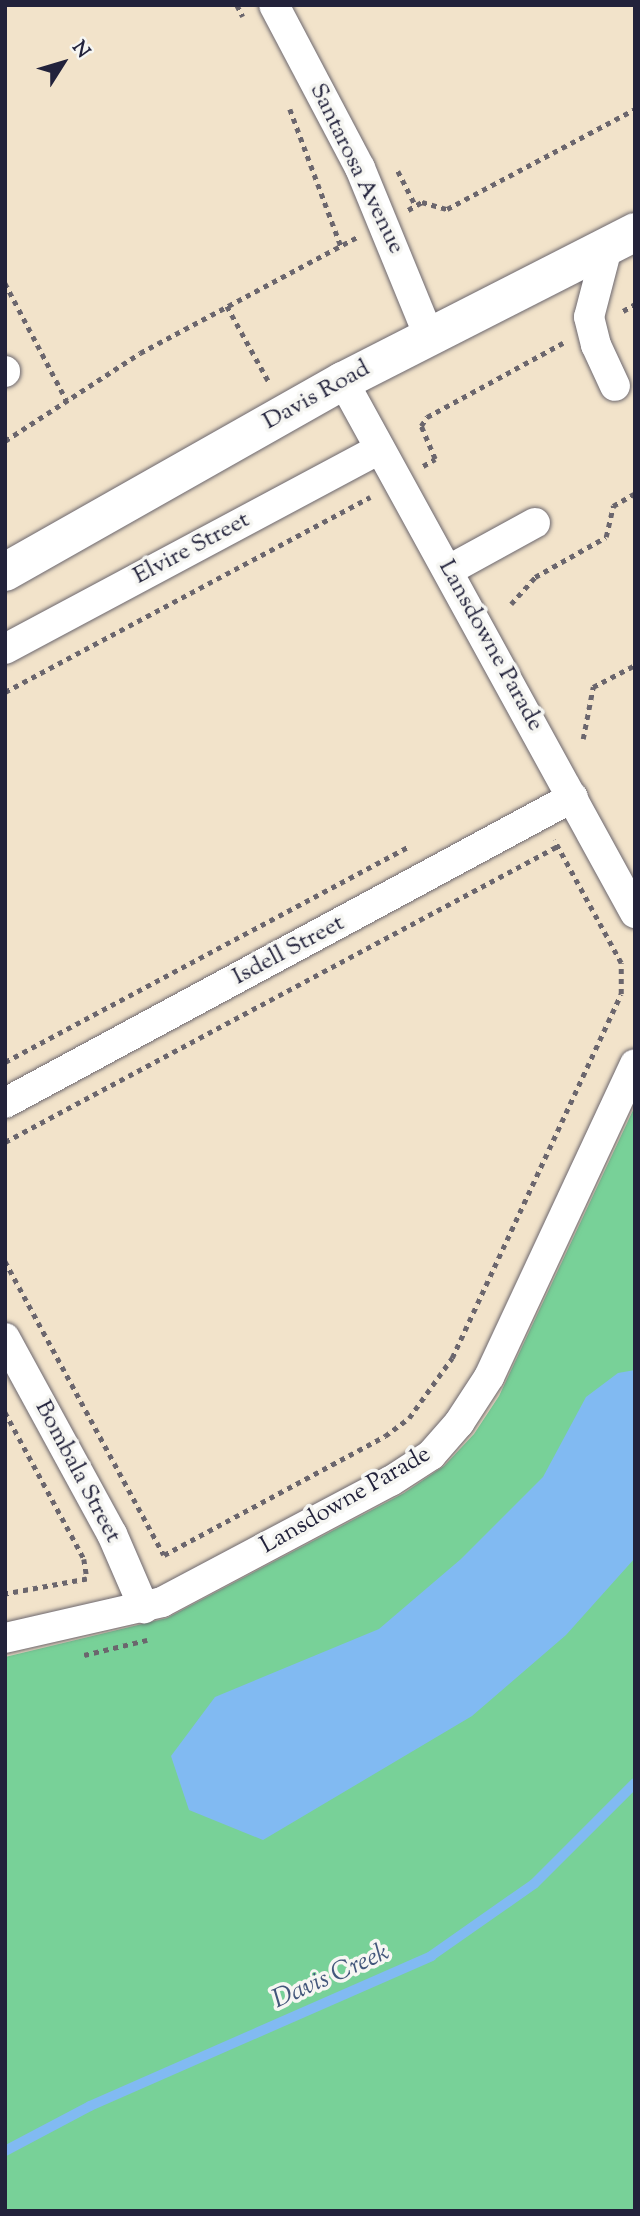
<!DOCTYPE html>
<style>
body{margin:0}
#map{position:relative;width:640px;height:2216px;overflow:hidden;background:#f2e3ca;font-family:"Sorts Mill Goudy",serif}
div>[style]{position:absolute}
.green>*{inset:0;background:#78d198}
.water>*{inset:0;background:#81baf2}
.stream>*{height:10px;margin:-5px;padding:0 5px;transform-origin:5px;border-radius:5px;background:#81baf2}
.path>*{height:4.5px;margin-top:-2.25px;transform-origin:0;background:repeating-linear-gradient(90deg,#6b666d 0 5px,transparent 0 10px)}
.roads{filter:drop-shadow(0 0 2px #6b666d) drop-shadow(0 0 2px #6b666d)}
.minor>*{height:30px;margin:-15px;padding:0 15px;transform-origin:15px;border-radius:15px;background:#fff}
.tertiary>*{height:38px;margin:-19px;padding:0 19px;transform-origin:19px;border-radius:19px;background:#fff}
span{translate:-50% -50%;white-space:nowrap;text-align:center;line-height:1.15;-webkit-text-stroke:7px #f6f6f2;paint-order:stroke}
.street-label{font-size:24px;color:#22223b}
.water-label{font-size:26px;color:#43577b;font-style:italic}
.frame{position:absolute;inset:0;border:7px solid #22223b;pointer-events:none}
.north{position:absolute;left:28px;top:28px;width:70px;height:70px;-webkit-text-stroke:5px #f6f6f2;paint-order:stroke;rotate:53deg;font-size:19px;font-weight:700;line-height:28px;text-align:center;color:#22223b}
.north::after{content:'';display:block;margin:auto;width:24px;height:32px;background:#22223b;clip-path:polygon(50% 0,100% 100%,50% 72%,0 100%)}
</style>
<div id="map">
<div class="green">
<i style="clip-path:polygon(635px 1106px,635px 2211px,5px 2211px,5px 1657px,167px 1618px,404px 1493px,444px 1466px,474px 1434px,499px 1396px)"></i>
</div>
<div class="water">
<i style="clip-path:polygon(635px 1370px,635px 1558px,566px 1635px,472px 1716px,263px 1840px,189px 1810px,171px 1756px,215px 1697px,379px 1629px,461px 1559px,543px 1477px,586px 1397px,618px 1373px)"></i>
</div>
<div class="stream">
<i style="left:5px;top:2151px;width:96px;rotate:-27.9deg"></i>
<i style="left:90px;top:2106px;width:373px;rotate:-23.7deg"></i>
<i style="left:431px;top:1956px;width:126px;rotate:-35deg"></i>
<i style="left:534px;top:1884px;width:143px;rotate:-45deg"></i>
</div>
<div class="path">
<i style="left:237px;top:5px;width:13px;rotate:63deg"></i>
<i style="left:290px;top:109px;width:146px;rotate:69.6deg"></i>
<i style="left:398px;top:171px;width:39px;rotate:63deg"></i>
<i style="left:408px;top:210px;width:16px;rotate:-30deg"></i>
<i style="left:422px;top:202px;width:26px;rotate:16deg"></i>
<i style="left:447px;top:209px;width:213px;rotate:-28deg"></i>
<i style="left:5px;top:283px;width:133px;rotate:62.3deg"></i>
<i style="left:227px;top:306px;width:87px;rotate:61.1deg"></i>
<i style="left:623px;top:311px;width:14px;rotate:-30deg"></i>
<i style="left:5px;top:441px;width:161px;rotate:-33.1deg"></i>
<i style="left:140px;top:353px;width:246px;rotate:-28.1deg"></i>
<i style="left:423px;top:466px;width:14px;rotate:-30deg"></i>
<i style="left:435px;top:459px;width:36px;rotate:-113deg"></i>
<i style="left:421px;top:426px;width:11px;rotate:-56deg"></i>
<i style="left:427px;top:417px;width:155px;rotate:-28.6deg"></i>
<i style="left:511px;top:604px;width:36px;rotate:-48deg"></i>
<i style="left:535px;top:577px;width:81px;rotate:-29.4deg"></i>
<i style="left:606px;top:537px;width:32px;rotate:-77deg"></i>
<i style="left:613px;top:506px;width:24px;rotate:-30deg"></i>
<i style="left:5px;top:692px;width:414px;rotate:-28.1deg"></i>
<i style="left:583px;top:739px;width:53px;rotate:-79.1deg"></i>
<i style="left:593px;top:687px;width:47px;rotate:-27.6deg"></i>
<i style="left:5px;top:1062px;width:456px;rotate:-28.1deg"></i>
<i style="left:5px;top:1142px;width:627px;rotate:-28.16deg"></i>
<i style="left:5px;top:1261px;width:334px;rotate:61.6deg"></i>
<i style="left:164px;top:1555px;width:251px;rotate:-28.3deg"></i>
<i style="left:385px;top:1436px;width:30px;rotate:-37deg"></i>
<i style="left:409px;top:1418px;width:74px;rotate:-54.4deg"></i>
<i style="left:452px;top:1358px;width:401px;rotate:-65.1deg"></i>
<i style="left:621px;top:994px;width:31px;rotate:-90deg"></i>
<i style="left:621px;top:963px;width:140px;rotate:-118.6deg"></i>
<i style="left:5px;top:1412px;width:167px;rotate:61.7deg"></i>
<i style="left:84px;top:1559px;width:20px;rotate:81deg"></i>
<i style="left:87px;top:1579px;width:83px;rotate:169.6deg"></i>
<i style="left:84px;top:1655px;width:65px;rotate:-13.4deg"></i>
</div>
<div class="roads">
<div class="minor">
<i style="left:274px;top:5px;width:184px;rotate:62.2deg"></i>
<i style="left:360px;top:168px;width:182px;rotate:67.7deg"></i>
<i style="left:607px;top:248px;width:71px;rotate:104.6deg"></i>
<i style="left:589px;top:317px;width:29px;rotate:76deg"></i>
<i style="left:596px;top:345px;width:45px;rotate:65.1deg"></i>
<i style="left:5px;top:371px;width:1px;rotate:90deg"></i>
<i style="left:343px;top:381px;width:607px;rotate:61.24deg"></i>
<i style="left:449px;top:570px;width:98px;rotate:-28.7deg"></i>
<i style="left:5px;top:649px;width:424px;rotate:-28.1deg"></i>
<i style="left:5px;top:1103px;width:645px;rotate:-28.31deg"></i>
<i style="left:5px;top:1338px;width:223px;rotate:61.4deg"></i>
<i style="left:112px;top:1534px;width:81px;rotate:66.6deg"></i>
<i style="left:5px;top:1638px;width:161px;rotate:-12.9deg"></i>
<i style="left:162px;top:1602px;width:259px;rotate:-27.9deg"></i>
<i style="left:391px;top:1481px;width:48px;rotate:-33deg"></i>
<i style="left:431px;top:1455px;width:43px;rotate:-48.8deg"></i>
<i style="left:459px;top:1423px;width:55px;rotate:-56.9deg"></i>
<i style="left:489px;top:1377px;width:345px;rotate:-65deg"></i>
</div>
<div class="tertiary">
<i style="left:5px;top:572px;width:388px;rotate:-29.5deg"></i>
<i style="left:343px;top:381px;width:328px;rotate:-27deg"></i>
</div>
</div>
<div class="street-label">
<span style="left:356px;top:169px;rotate:64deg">Santarosa Avenue</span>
<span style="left:317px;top:396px;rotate:-29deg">Davis Road</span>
<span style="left:192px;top:549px;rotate:-28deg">Elvire Street</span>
<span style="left:490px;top:646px;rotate:61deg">Lansdowne Parade</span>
<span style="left:289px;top:951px;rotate:-28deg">Isdell Street</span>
<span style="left:77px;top:1472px;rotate:62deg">Bombala Street</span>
<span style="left:346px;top:1501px;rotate:-30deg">Lansdowne Parade</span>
</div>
<div class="water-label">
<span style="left:331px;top:1977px;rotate:-24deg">Davis Creek</span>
</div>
<div class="frame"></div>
<div class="north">N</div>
</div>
